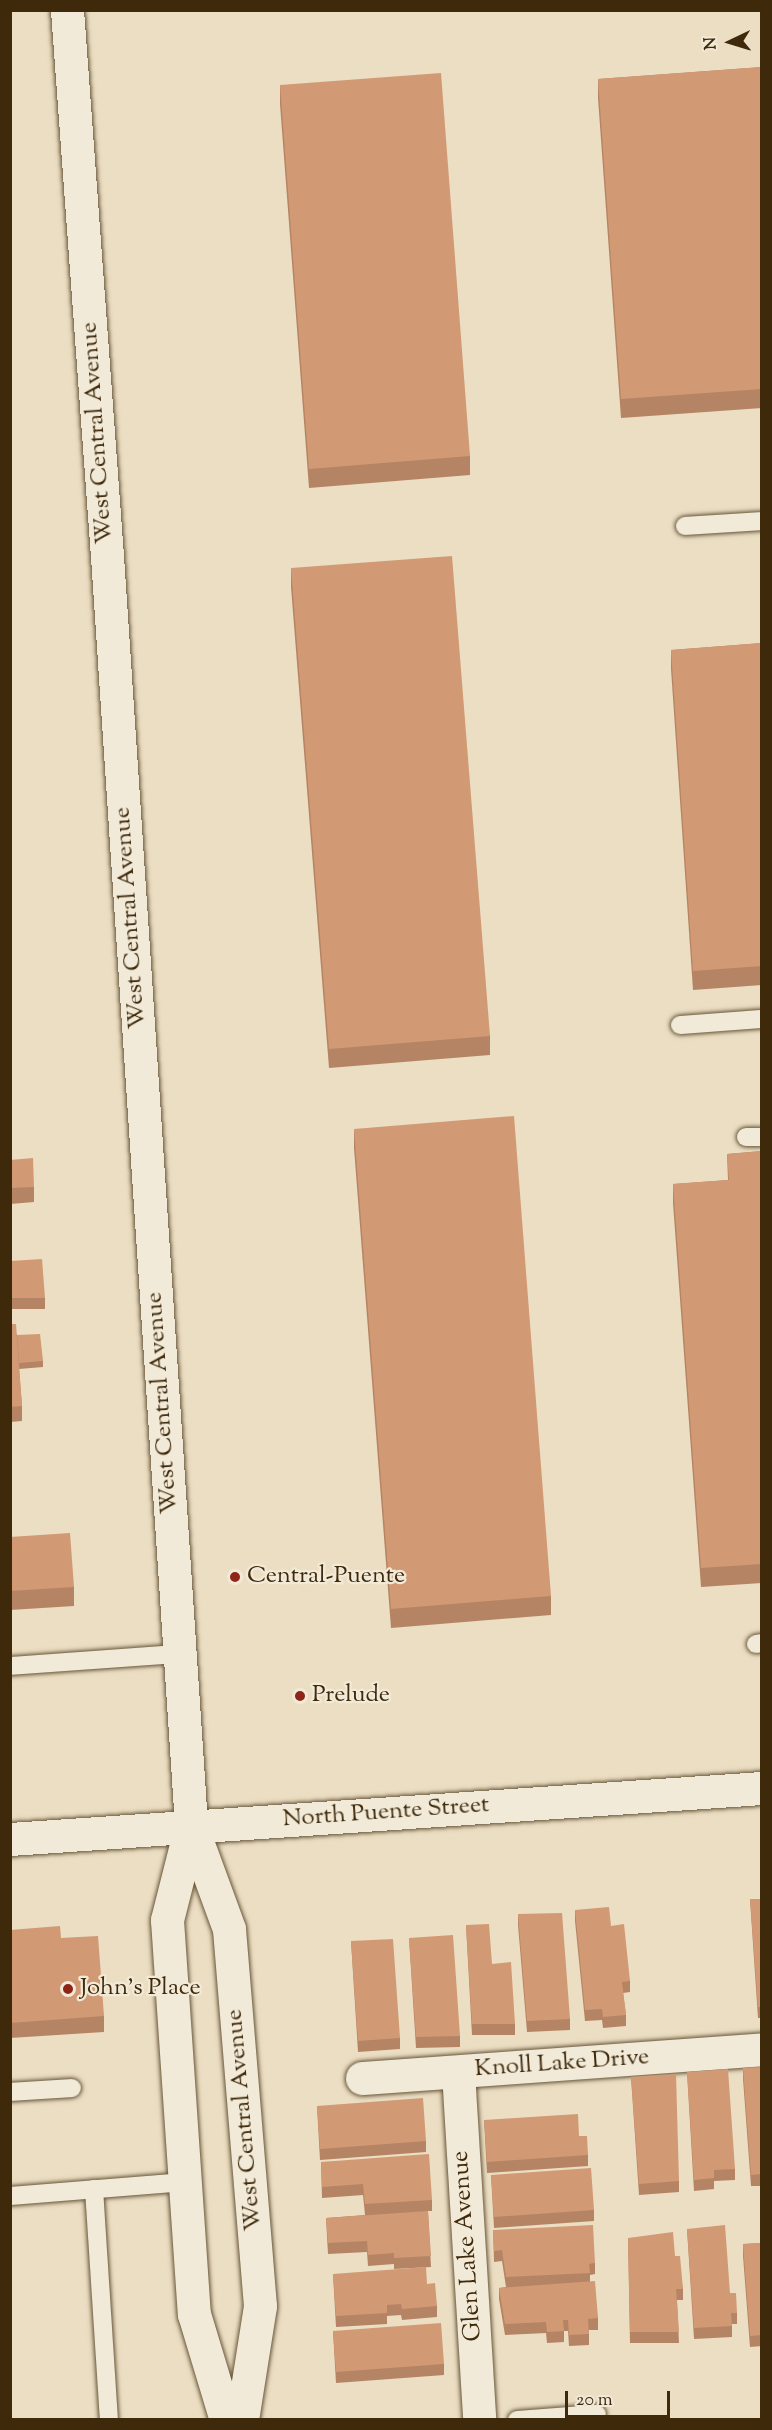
<!DOCTYPE html>
<style>
body{margin:0}
#map{position:relative;width:772px;height:2430px;overflow:hidden;background:#ebdec3;font-family:"Sorts Mill Goudy",serif}
div>[style]{position:absolute}
.roads{filter:drop-shadow(0 0 2px #695639) drop-shadow(0 0 2px #695639)}
.service>*{height:18px;margin:-9px;padding:0 9px;transform-origin:9px;border-radius:9px;background:#f2ead8}
.minor>*{height:33px;margin:-16.5px;padding:0 16.5px;transform-origin:16.5px;border-radius:16.5px;background:#f2ead8}
.tertiary>*{height:33px;margin:-16.5px;padding:0 16.5px;transform-origin:16.5px;border-radius:16.5px;background:#f2ead8}
.secondary>*{height:33px;margin:-16.5px;padding:0 16.5px;transform-origin:16.5px;border-radius:16.5px;background:#f2ead8}
.wall>*{inset:0;background:#b58465}
.building>*{inset:0;background:#d29975}
.dots>*{width:16px;height:16px;translate:-50% -50%;box-sizing:border-box;border:3px solid #f2ead8;border-radius:50%}
span{translate:-50% -50%;white-space:nowrap;text-align:center;line-height:1.15;-webkit-text-stroke:4.5px #f2ead8;paint-order:stroke}
.street-label{font-size:24px;color:#3e290b}
.poi-label{font-size:24px;color:#3e290b}
.left{translate:0 -50%;text-align:left}
.frame{position:absolute;inset:0;border:12px solid #3e290b;pointer-events:none}
.north{position:absolute;left:700px;top:12px;width:60px;height:60px;-webkit-text-stroke:4px #f2ead8;paint-order:stroke;rotate:266deg;font-size:16px;font-weight:700;line-height:24px;text-align:center;color:#3e290b}
.north::after{content:'';display:block;margin:auto;width:21px;height:27px;background:#3e290b;clip-path:polygon(50% 0,100% 100%,50% 72%,0 100%)}
.scale{position:absolute;left:565px;top:2391px;width:105px;height:27px;box-sizing:border-box;border:3px solid #3e290b;border-top:0;padding-left:8px;font-size:18px;line-height:21px;white-space:nowrap;color:#3e290b;-webkit-text-stroke:4px #f2ead8;paint-order:stroke}
</style>
<div id="map">
<div class="roads">
<div class="service">
<i style="left:685px;top:526px;width:77px;rotate:-3.7deg"></i>
<i style="left:680px;top:1025px;width:82px;rotate:-4.2deg"></i>
<i style="left:746px;top:1137px;width:16px"></i>
<i style="left:756px;top:1644px;width:6px;rotate:-9deg"></i>
<i style="left:10px;top:1666px;width:169px;rotate:-4.1deg"></i>
<i style="left:10px;top:2092px;width:62px;rotate:-3.7deg"></i>
<i style="left:94px;top:2189px;width:231px;rotate:86.3deg"></i>
<i style="left:10px;top:2196px;width:176px;rotate:-4.6deg"></i>
<i style="left:517px;top:2420px;width:80px;rotate:-4.3deg"></i>
</div>
<div class="minor">
<i style="left:458px;top:2072px;width:349px;rotate:86.5deg"></i>
<i style="left:362px;top:2078px;width:401px;rotate:-4.1deg"></i>
</div>
<div class="tertiary">
<i style="left:10px;top:1839px;width:754px;rotate:-3.88deg"></i>
</div>
<div class="secondary">
<i style="left:67px;top:10px;width:547px;rotate:85.81deg"></i>
<i style="left:107px;top:556px;width:1272px;rotate:86.21deg"></i>
<i style="left:191px;top:1825px;width:111px;rotate:69.9deg"></i>
<i style="left:229px;top:1929px;width:378px;rotate:85.3deg"></i>
<i style="left:260px;top:2306px;width:115px;rotate:99deg"></i>
<i style="left:191px;top:1825px;width:98px;rotate:104.2deg"></i>
<i style="left:167px;top:1920px;width:395px;rotate:86.1deg"></i>
<i style="left:194px;top:2314px;width:111px;rotate:73.2deg"></i>
</div>
</div>
<div class="wall">
<i style="clip-path:polygon(762px 67px,762px 408px,621px 418px,598px 98px,598px 79px)"></i>
<i style="clip-path:polygon(280px 85px,470px 456px,470px 475px,309px 488px,280px 104px)"></i>
<i style="clip-path:polygon(291px 568px,490px 1036px,490px 1055px,329px 1068px,291px 587px)"></i>
<i style="clip-path:polygon(762px 643px,762px 985px,693px 990px,671px 669px,671px 650px)"></i>
<i style="clip-path:polygon(354px 1129px,551px 1596px,551px 1615px,391px 1628px,354px 1148px)"></i>
<i style="clip-path:polygon(762px 1151px,762px 1583px,701px 1587px,673px 1203px,673px 1184px,728px 1180px,727px 1154px)"></i>
<i style="clip-path:polygon(10px 1160px,34px 1187px,34px 1202px,10px 1204px)"></i>
<i style="clip-path:polygon(10px 1261px,45px 1298px,45px 1309px,10px 1309px)"></i>
<i style="clip-path:polygon(10px 1324px,17px 1335px,43px 1361px,43px 1367px,19px 1369px,22px 1406px,22px 1421px,10px 1422px)"></i>
<i style="clip-path:polygon(10px 1537px,74px 1587px,74px 1606px,10px 1610px)"></i>
<i style="clip-path:polygon(750px 1899px,762px 1899px,762px 2018px,758px 2018px)"></i>
<i style="clip-path:polygon(575px 1910px,611px 1926px,630px 1981px,630px 1992px,623px 1993px,626px 2015px,626px 2026px,603px 2028px,602px 2020px,585px 2021px,575px 1921px)"></i>
<i style="clip-path:polygon(518px 1914px,570px 2019px,570px 2030px,527px 2032px,518px 1925px)"></i>
<i style="clip-path:polygon(466px 1925px,492px 1964px,515px 2024px,515px 2035px,472px 2035px)"></i>
<i style="clip-path:polygon(10px 1930px,61px 1938px,104px 2016px,104px 2032px,10px 2038px)"></i>
<i style="clip-path:polygon(409px 1938px,460px 2036px,460px 2047px,416px 2048px)"></i>
<i style="clip-path:polygon(351px 1941px,400px 2038px,400px 2049px,358px 2052px)"></i>
<i style="clip-path:polygon(762px 2067px,762px 2186px,751px 2186px,743px 2079px,743px 2068px)"></i>
<i style="clip-path:polygon(687px 2072px,735px 2169px,735px 2180px,714px 2181px,714px 2189px,694px 2191px)"></i>
<i style="clip-path:polygon(631px 2077px,679px 2181px,679px 2192px,639px 2195px)"></i>
<i style="clip-path:polygon(317px 2106px,426px 2141px,426px 2152px,320px 2160px)"></i>
<i style="clip-path:polygon(484px 2120px,579px 2136px,588px 2155px,588px 2166px,487px 2173px)"></i>
<i style="clip-path:polygon(321px 2162px,432px 2200px,432px 2211px,428px 2211px,431px 2267px,394px 2269px,394px 2264px,368px 2266px,367px 2252px,328px 2254px,326px 2218px,365px 2215px,363px 2195px,322px 2198px)"></i>
<i style="clip-path:polygon(491px 2175px,594px 2210px,594px 2221px,494px 2228px)"></i>
<i style="clip-path:polygon(687px 2229px,730px 2293px,737px 2313px,737px 2324px,732px 2324px,732px 2337px,694px 2339px)"></i>
<i style="clip-path:polygon(493px 2230px,595px 2263px,595px 2274px,590px 2275px,590px 2282px,598px 2318px,598px 2330px,589px 2330px,589px 2345px,569px 2346px,568px 2331px,564px 2331px,564px 2342px,547px 2343px,546px 2333px,505px 2335px,499px 2299px,499px 2288px,506px 2287px,502px 2261px,494px 2262px)"></i>
<i style="clip-path:polygon(628px 2238px,675px 2256px,683px 2289px,683px 2300px,677px 2300px,679px 2343px,630px 2343px)"></i>
<i style="clip-path:polygon(762px 2243px,762px 2346px,750px 2347px,743px 2256px,743px 2244px)"></i>
<i style="clip-path:polygon(333px 2274px,427px 2284px,437px 2306px,437px 2317px,402px 2320px,401px 2315px,387px 2316px,387px 2324px,336px 2327px)"></i>
<i style="clip-path:polygon(333px 2331px,444px 2364px,444px 2375px,336px 2383px)"></i>
</div>
<div class="building">
<i style="clip-path:polygon(762px 67px,762px 389px,621px 399px,598px 79px)"></i>
<i style="clip-path:polygon(441px 73px,470px 456px,309px 469px,280px 85px)"></i>
<i style="clip-path:polygon(452px 556px,490px 1036px,329px 1049px,291px 568px)"></i>
<i style="clip-path:polygon(762px 643px,762px 966px,693px 971px,671px 650px)"></i>
<i style="clip-path:polygon(514px 1116px,551px 1596px,391px 1609px,354px 1129px)"></i>
<i style="clip-path:polygon(762px 1151px,762px 1564px,701px 1568px,673px 1184px,729px 1180px,727px 1154px)"></i>
<i style="clip-path:polygon(33px 1158px,34px 1187px,10px 1188px,10px 1160px)"></i>
<i style="clip-path:polygon(42px 1259px,45px 1298px,10px 1298px,10px 1261px)"></i>
<i style="clip-path:polygon(10px 1324px,16px 1324px,22px 1406px,10px 1407px)"></i>
<i style="clip-path:polygon(40px 1334px,43px 1361px,19px 1363px,17px 1335px)"></i>
<i style="clip-path:polygon(70px 1533px,74px 1587px,10px 1591px,10px 1537px)"></i>
<i style="clip-path:polygon(750px 1899px,762px 1899px,762px 2007px,758px 2007px)"></i>
<i style="clip-path:polygon(609px 1907px,611px 1926px,624px 1924px,630px 1981px,622px 1982px,626px 2015px,603px 2017px,602px 2009px,585px 2010px,575px 1910px)"></i>
<i style="clip-path:polygon(562px 1913px,570px 2019px,527px 2021px,518px 1914px)"></i>
<i style="clip-path:polygon(489px 1924px,492px 1964px,511px 1962px,515px 2024px,472px 2024px,466px 1925px)"></i>
<i style="clip-path:polygon(60px 1926px,61px 1938px,98px 1936px,104px 2016px,10px 2023px,10px 1930px)"></i>
<i style="clip-path:polygon(453px 1935px,460px 2036px,416px 2037px,409px 1938px)"></i>
<i style="clip-path:polygon(393px 1939px,400px 2038px,358px 2041px,351px 1941px)"></i>
<i style="clip-path:polygon(762px 2067px,762px 2174px,751px 2175px,743px 2068px)"></i>
<i style="clip-path:polygon(728px 2069px,735px 2169px,714px 2170px,714px 2178px,694px 2180px,687px 2072px)"></i>
<i style="clip-path:polygon(676px 2074px,679px 2181px,639px 2184px,631px 2077px)"></i>
<i style="clip-path:polygon(423px 2098px,426px 2141px,320px 2149px,317px 2106px)"></i>
<i style="clip-path:polygon(578px 2114px,579px 2136px,587px 2136px,588px 2155px,487px 2162px,484px 2120px)"></i>
<i style="clip-path:polygon(429px 2154px,432px 2200px,365px 2204px,363px 2184px,322px 2187px,321px 2162px)"></i>
<i style="clip-path:polygon(591px 2168px,594px 2210px,494px 2217px,491px 2175px)"></i>
<i style="clip-path:polygon(428px 2211px,431px 2256px,394px 2258px,394px 2253px,368px 2255px,367px 2241px,328px 2243px,326px 2218px)"></i>
<i style="clip-path:polygon(593px 2225px,595px 2263px,589px 2264px,590px 2273px,506px 2277px,502px 2250px,494px 2251px,493px 2230px)"></i>
<i style="clip-path:polygon(725px 2225px,730px 2293px,736px 2293px,737px 2313px,731px 2313px,732px 2326px,694px 2328px,687px 2229px)"></i>
<i style="clip-path:polygon(673px 2232px,675px 2256px,680px 2256px,683px 2289px,676px 2289px,679px 2332px,630px 2332px,628px 2238px)"></i>
<i style="clip-path:polygon(762px 2243px,762px 2335px,750px 2336px,743px 2244px)"></i>
<i style="clip-path:polygon(426px 2267px,427px 2284px,435px 2283px,437px 2306px,402px 2309px,401px 2304px,387px 2305px,387px 2313px,336px 2316px,333px 2274px)"></i>
<i style="clip-path:polygon(595px 2281px,598px 2318px,588px 2319px,589px 2334px,569px 2335px,568px 2320px,563px 2320px,564px 2331px,547px 2332px,546px 2322px,505px 2324px,499px 2288px)"></i>
<i style="clip-path:polygon(441px 2323px,444px 2364px,336px 2372px,333px 2331px)"></i>
</div>
<div class="dots">
<i style="left:235px;top:1577px;background:#8f2418"></i>
<i style="left:300px;top:1696px;background:#8f2418"></i>
<i style="left:68px;top:1989px;background:#8f2418"></i>
</div>
<div class="street-label">
<span style="left:98px;top:433px;rotate:-94deg">West Central Avenue</span>
<span style="left:131px;top:918px;rotate:-94deg">West Central Avenue</span>
<span style="left:163px;top:1403px;rotate:-94deg">West Central Avenue</span>
<span style="left:386px;top:1813px;rotate:-4deg">North Puente Street</span>
<span style="left:562px;top:2064px;rotate:-4deg">Knoll Lake Drive</span>
<span style="left:245px;top:2120px;rotate:-95deg">West Central Avenue</span>
<span style="left:468px;top:2246px;rotate:-94deg">Glen Lake Avenue</span>
</div>
<div class="poi-label">
<span class="left" style="left:247px;top:1577px">Central-Puente</span>
<span class="left" style="left:312px;top:1696px">Prelude</span>
<span class="left" style="left:80px;top:1989px">John's Place</span>
</div>
<div class="frame"></div>
<div class="north">N</div>
<div class="scale">20 m</div>
</div>
